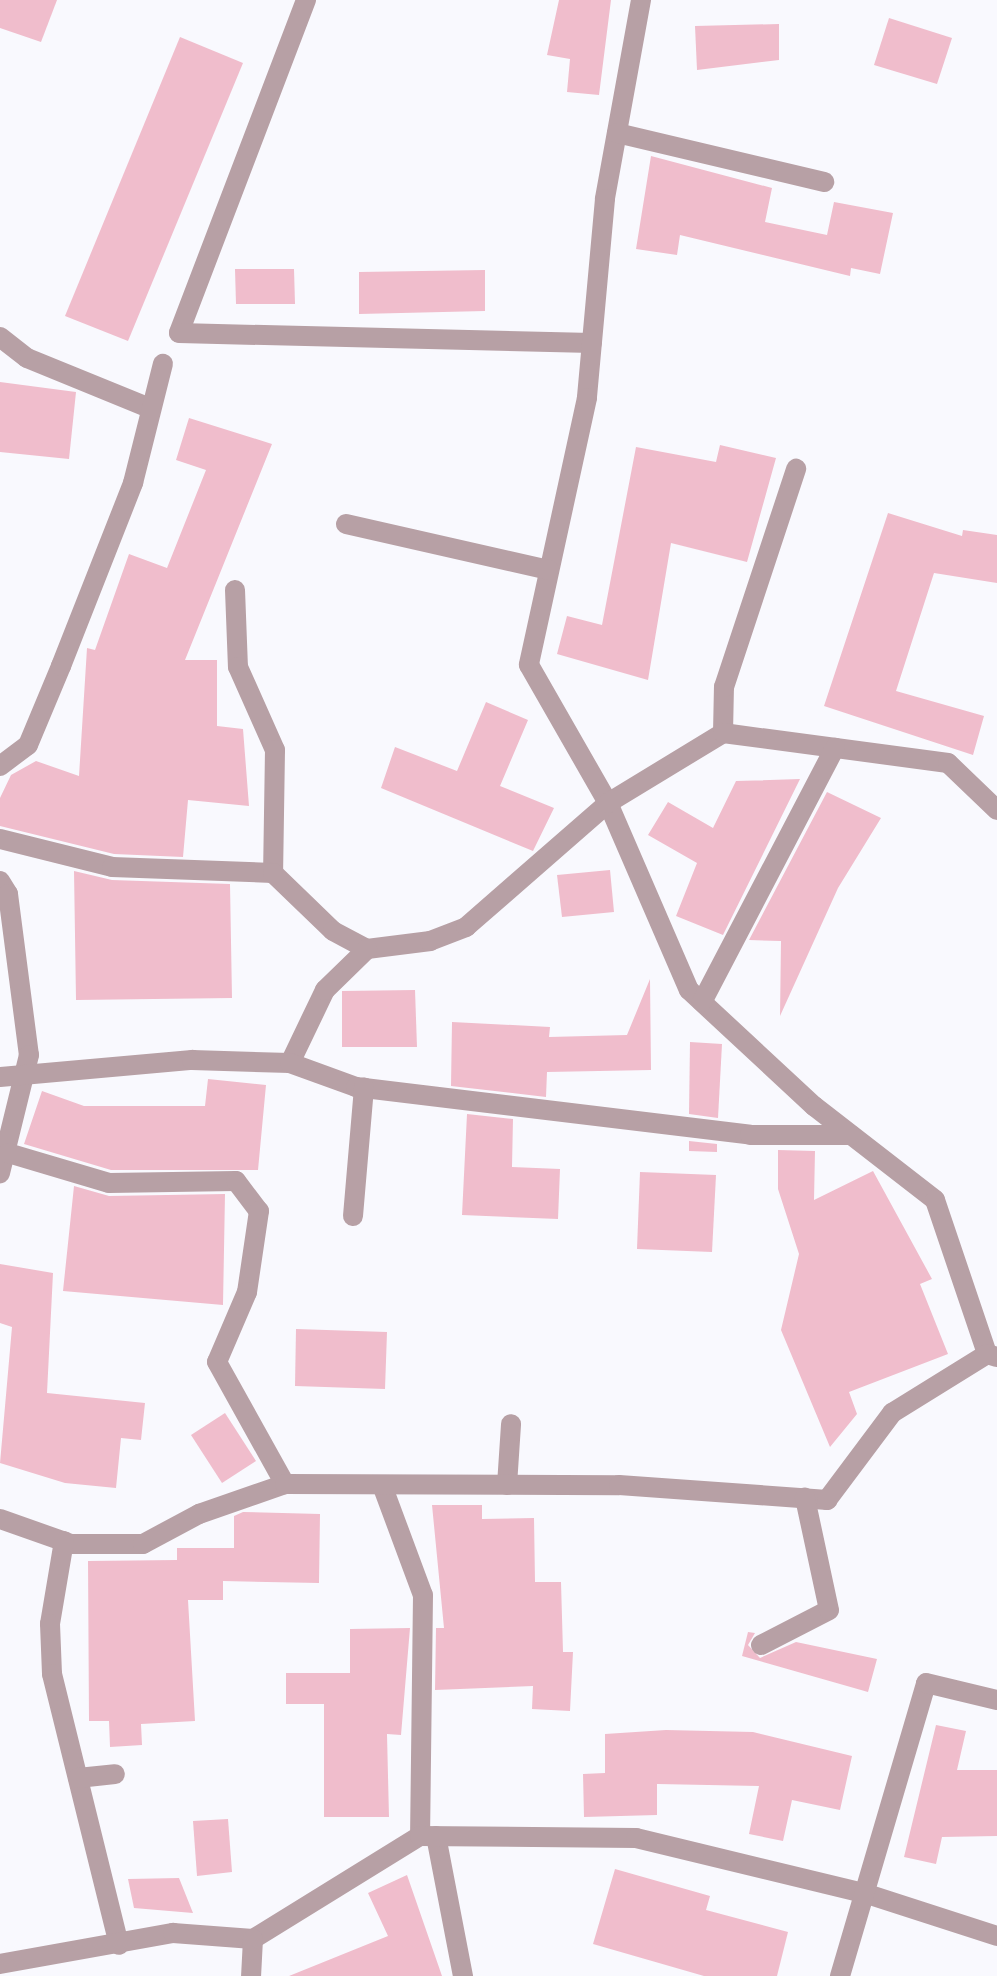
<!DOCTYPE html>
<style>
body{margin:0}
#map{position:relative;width:997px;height:1976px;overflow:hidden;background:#f9f9fe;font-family:"DM Sans",sans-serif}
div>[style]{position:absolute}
.building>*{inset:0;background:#f0bdcc}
.street>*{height:20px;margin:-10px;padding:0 10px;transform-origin:10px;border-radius:10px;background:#b7a0a5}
span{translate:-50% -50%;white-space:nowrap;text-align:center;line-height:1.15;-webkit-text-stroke:7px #f9f9fe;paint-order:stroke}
</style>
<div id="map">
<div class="building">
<i style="clip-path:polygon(0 0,57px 0,41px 42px,0 28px)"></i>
<i style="clip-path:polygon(559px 0,611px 0,599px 95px,567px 92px,570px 59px,547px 55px)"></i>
<i style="clip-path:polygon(889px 18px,952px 38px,937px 84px,874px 65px)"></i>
<i style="clip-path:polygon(779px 24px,779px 60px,697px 70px,695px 26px)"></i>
<i style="clip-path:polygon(180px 37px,243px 63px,128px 341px,65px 316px)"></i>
<i style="clip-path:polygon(651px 156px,772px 188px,765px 222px,827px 235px,834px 202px,893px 213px,880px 274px,851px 268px,850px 276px,680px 235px,677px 255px,636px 249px)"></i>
<i style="clip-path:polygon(235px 269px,294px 269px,295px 304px,236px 304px)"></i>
<i style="clip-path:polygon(485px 270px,485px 311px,359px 314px,359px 272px)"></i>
<i style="clip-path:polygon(0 382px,76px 392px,69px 459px,0 452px)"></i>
<i style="clip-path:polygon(189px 418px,272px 444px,185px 660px,217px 660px,217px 726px,243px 729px,249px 806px,188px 800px,183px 857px,114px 854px,0 826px,0 798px,11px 775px,36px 761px,79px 776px,87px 648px,95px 650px,129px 554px,167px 568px,206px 470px,176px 460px)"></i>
<i style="clip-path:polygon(720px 445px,776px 458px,747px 562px,671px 543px,648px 680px,557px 654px,567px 616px,602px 625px,636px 447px,716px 462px)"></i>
<i style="clip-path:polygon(888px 513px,962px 536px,963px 530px,997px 535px,997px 583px,934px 573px,896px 691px,984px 716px,973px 755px,824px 706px)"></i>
<i style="clip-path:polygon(486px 702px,528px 720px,500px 786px,554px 808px,533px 851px,381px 788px,395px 747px,457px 771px)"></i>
<i style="clip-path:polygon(800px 779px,723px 935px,676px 916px,697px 863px,648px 835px,668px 802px,713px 828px,736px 781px)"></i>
<i style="clip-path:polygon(827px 792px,881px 818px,838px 888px,780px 1016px,781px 941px,749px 940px)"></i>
<i style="clip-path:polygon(610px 870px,614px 912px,562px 917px,557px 875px)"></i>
<i style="clip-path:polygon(74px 871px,112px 880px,230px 884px,232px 998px,76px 1000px)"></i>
<i style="clip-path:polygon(650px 979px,651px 1070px,547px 1072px,546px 1097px,451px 1086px,452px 1022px,550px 1027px,549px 1037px,627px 1035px)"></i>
<i style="clip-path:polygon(415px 990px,417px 1047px,342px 1047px,342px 991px)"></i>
<i style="clip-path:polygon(690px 1042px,722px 1044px,718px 1118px,689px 1114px)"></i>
<i style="clip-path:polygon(208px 1079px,266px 1085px,258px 1170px,111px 1170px,24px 1144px,42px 1091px,84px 1106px,205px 1106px)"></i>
<i style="clip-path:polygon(467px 1114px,513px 1119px,512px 1167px,560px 1169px,558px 1219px,462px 1215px)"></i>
<i style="clip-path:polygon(689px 1141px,717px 1144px,717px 1152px,689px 1151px)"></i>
<i style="clip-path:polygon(778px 1150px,815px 1151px,814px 1200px,873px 1171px,932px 1279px,920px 1284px,948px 1354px,849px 1392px,857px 1414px,830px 1447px,781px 1330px,799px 1254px,778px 1189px)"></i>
<i style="clip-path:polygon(640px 1172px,716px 1175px,712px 1252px,637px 1249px)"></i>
<i style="clip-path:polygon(74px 1186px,109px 1196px,225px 1194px,223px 1305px,63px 1291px)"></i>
<i style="clip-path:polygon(0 1264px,53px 1273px,47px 1393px,145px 1403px,141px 1440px,121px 1438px,116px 1488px,65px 1483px,0 1463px,12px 1327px,0 1323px)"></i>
<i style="clip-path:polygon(296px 1329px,387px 1332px,385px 1389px,295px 1386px)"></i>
<i style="clip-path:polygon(225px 1413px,256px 1461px,222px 1483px,191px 1435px)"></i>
<i style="clip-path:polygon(432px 1505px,482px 1505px,482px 1519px,534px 1518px,535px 1582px,561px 1582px,563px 1652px,573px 1652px,570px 1711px,532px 1709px,533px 1686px,435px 1690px,436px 1628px,444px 1628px)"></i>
<i style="clip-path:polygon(243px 1512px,320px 1514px,319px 1583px,223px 1581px,223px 1600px,188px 1600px,195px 1721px,141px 1724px,142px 1745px,110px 1747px,109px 1721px,89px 1721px,88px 1561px,177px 1560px,177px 1548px,234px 1548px,234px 1516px)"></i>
<i style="clip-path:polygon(410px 1628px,401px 1735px,387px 1734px,389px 1817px,324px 1817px,324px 1704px,286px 1704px,286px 1673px,350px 1673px,350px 1629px)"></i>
<i style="clip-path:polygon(748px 1632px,755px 1633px,748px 1645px,760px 1658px,796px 1642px,877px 1659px,868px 1692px,742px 1656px)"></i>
<i style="clip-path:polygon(936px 1725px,966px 1731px,957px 1770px,997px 1770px,997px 1836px,942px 1837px,936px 1864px,904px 1857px)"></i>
<i style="clip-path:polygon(666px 1730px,753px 1732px,852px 1756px,840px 1810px,792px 1800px,783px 1841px,749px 1834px,759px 1786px,657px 1784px,657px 1815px,584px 1817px,583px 1774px,605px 1773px,605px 1734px)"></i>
<i style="clip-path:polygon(228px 1819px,232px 1872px,197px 1876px,193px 1821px)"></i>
<i style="clip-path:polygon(615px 1869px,710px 1896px,706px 1910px,788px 1932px,777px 1976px,704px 1976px,593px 1944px)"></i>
<i style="clip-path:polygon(407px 1875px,442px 1976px,289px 1976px,388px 1936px,368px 1893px)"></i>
<i style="clip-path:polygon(179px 1878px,193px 1913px,134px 1908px,128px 1879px)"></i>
</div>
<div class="street">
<i style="left:306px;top:0;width:356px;rotate:110.9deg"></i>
<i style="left:179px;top:333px;width:413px;rotate:1.4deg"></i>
<i style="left:641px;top:0;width:202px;rotate:100.3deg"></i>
<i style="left:605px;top:199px;width:200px;rotate:95.2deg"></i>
<i style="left:587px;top:398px;width:273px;rotate:102.3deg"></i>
<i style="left:529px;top:665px;width:159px;rotate:60.2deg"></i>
<i style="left:608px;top:803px;width:204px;rotate:66.6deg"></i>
<i style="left:689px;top:990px;width:171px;rotate:42.9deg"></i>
<i style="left:814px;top:1106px;width:153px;rotate:37.8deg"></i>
<i style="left:935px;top:1200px;width:163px;rotate:71.3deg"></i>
<i style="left:987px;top:1354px;width:10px;rotate:17deg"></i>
<i style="left:617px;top:133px;width:213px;rotate:13.3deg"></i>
<i style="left:0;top:337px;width:34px;rotate:38deg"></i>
<i style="left:27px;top:358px;width:130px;rotate:22.2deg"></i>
<i style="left:346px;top:524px;width:208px;rotate:12.8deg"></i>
<i style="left:235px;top:590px;width:77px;rotate:87.8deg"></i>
<i style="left:238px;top:667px;width:91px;rotate:66deg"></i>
<i style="left:275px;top:750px;width:123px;rotate:90.9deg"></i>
<i style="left:723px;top:733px;width:46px;rotate:-88.8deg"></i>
<i style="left:724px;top:687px;width:230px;rotate:-71.7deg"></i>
<i style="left:0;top:766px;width:35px;rotate:-37deg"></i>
<i style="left:28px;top:745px;width:86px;rotate:-67.3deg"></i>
<i style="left:61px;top:666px;width:197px;rotate:-68.5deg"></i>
<i style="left:133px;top:483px;width:123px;rotate:-75.9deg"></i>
<i style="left:0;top:839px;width:115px;rotate:14deg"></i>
<i style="left:112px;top:867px;width:161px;rotate:2.1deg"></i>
<i style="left:273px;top:873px;width:83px;rotate:44deg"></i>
<i style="left:333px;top:931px;width:38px;rotate:28deg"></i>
<i style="left:367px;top:949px;width:64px;rotate:-7.2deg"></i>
<i style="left:430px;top:941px;width:39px;rotate:-21deg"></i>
<i style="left:466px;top:927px;width:189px;rotate:-41.1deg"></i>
<i style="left:608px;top:803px;width:135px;rotate:-31.3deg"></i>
<i style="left:723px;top:733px;width:227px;rotate:7.6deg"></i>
<i style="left:948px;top:763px;width:68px;rotate:43.8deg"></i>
<i style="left:0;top:881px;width:15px;rotate:58deg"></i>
<i style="left:8px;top:894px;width:162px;rotate:82.6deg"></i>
<i style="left:29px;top:1055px;width:122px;rotate:103.8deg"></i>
<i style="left:702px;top:1002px;width:287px;rotate:-62.4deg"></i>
<i style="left:290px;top:1063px;width:81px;rotate:-64.4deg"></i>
<i style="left:325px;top:990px;width:59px;rotate:-44.3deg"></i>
<i style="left:0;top:1077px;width:193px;rotate:-5.1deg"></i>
<i style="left:192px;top:1060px;width:98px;rotate:1.8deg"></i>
<i style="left:290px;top:1063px;width:70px;rotate:20deg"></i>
<i style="left:356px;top:1087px;width:397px;rotate:6.9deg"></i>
<i style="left:750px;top:1135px;width:101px"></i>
<i style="left:8px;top:1153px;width:105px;rotate:16.5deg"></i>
<i style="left:109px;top:1183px;width:127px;rotate:-0.9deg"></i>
<i style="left:236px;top:1181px;width:38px;rotate:53deg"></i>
<i style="left:259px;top:1211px;width:82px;rotate:98.4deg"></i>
<i style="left:247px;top:1292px;width:76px;rotate:113.2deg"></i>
<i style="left:217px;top:1362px;width:140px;rotate:60.9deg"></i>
<i style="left:353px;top:1216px;width:129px;rotate:-85.1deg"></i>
<i style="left:382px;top:1485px;width:117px;rotate:69.6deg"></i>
<i style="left:423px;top:1595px;width:241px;rotate:90.7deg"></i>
<i style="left:507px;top:1485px;width:61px;rotate:-86.2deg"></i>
<i style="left:0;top:1519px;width:75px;rotate:19.4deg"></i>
<i style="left:71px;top:1544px;width:72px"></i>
<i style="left:143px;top:1544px;width:64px;rotate:-28.2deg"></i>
<i style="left:199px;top:1514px;width:91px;rotate:-19.2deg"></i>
<i style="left:285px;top:1484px;width:334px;rotate:0.2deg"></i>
<i style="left:619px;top:1485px;width:209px;rotate:4.1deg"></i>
<i style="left:827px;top:1500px;width:109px;rotate:-53.2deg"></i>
<i style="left:892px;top:1413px;width:112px;rotate:-31.8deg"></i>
<i style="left:64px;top:1541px;width:84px;rotate:99.6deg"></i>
<i style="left:50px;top:1624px;width:50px;rotate:87.7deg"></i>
<i style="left:52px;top:1674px;width:279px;rotate:76.1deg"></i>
<i style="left:761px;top:1645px;width:76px;rotate:-27.2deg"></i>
<i style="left:829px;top:1610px;width:115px;rotate:-102.1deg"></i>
<i style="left:78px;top:1778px;width:37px;rotate:-6deg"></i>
<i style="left:436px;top:1836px;width:143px;rotate:79.1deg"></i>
<i style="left:253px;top:1939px;width:196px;rotate:-31.7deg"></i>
<i style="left:420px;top:1836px;width:216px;rotate:0.5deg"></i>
<i style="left:636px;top:1838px;width:235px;rotate:13.6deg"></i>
<i style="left:864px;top:1893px;width:140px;rotate:17.9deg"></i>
<i style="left:0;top:1964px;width:176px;rotate:-10.2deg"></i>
<i style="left:173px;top:1933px;width:80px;rotate:4.3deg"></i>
<i style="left:253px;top:1939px;width:37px;rotate:93deg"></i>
<i style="left:840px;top:1976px;width:305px;rotate:-73.6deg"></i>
<i style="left:926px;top:1683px;width:73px;rotate:13.5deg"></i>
</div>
</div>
